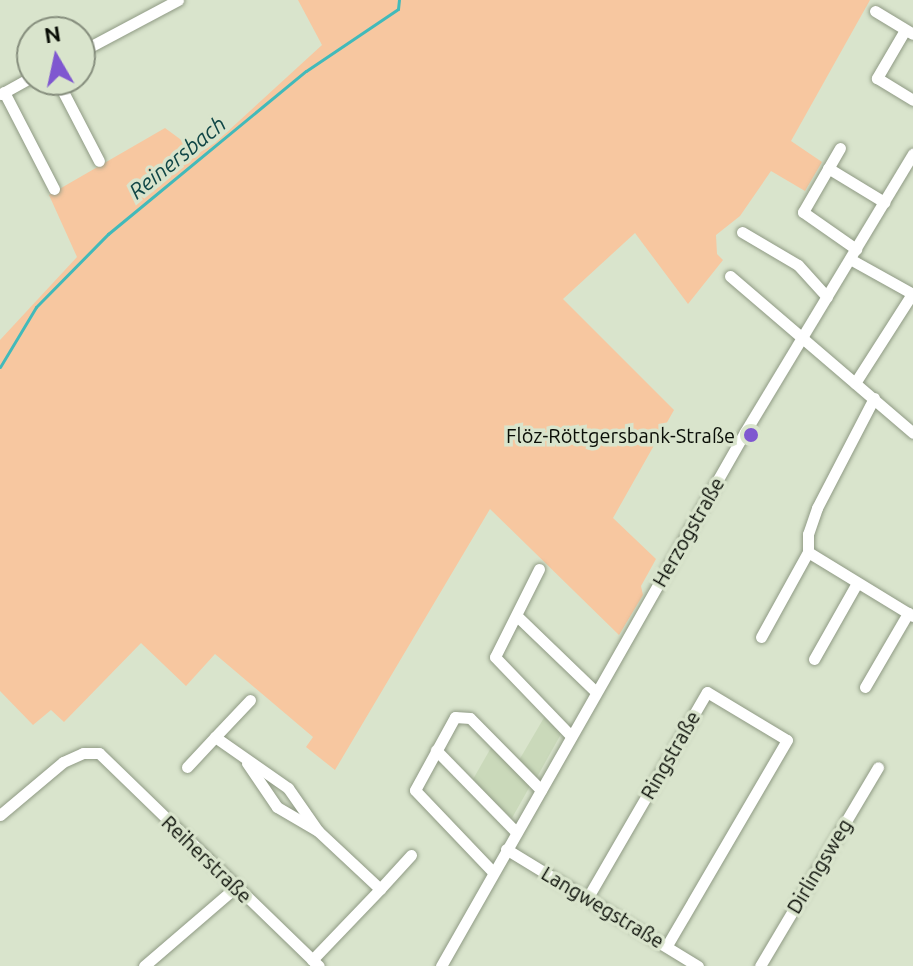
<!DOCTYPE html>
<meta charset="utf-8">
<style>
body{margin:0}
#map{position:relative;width:913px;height:966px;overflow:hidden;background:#d9e4cc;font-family:Ubuntu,sans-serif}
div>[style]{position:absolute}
.built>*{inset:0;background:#cad9ba}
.green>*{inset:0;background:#f7c7a0}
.stream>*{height:3px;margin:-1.5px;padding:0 1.5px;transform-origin:1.5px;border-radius:1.5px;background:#42baba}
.roads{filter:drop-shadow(0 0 2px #8f9a84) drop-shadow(0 0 2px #8f9a84)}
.minor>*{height:11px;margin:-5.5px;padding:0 5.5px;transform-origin:5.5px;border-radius:5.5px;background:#fff}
.dots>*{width:22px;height:22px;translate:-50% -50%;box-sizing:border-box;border:4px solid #d9e4cc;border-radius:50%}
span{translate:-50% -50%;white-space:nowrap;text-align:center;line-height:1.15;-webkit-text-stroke:7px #d9e4cc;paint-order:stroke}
.poi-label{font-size:20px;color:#0a0e07}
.right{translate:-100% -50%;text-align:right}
.street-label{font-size:20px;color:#0a0e07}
.water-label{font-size:22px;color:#104646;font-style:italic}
.north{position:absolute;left:16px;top:16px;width:80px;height:80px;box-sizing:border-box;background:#d9e4cc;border:2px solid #868e7d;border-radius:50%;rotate:351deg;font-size:22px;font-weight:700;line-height:32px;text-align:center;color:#0a0e07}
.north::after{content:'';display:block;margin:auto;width:28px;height:36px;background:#7f57d0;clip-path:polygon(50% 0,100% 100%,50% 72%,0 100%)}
</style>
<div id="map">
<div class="built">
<i style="clip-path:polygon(545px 716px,561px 734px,536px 779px,518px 762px)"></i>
<i style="clip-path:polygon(492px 746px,530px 786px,512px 818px,472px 781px)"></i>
</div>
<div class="green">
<i style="clip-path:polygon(298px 0,870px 0,791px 141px,822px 162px,805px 191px,771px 171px,740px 216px,716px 235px,717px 254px,723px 260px,688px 304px,635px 233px,563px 299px,674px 410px,613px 518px,656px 559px,641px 586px,643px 595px,619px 635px,490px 509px,335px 770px,306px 747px,313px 737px,215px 654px,186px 686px,141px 643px,64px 722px,51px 710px,33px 725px,0 691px,0 340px,77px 257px,49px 195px,165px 128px,199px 153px,215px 143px,322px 45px)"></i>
</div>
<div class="stream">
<i style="left:0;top:367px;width:70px;rotate:-59deg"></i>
<i style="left:36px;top:307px;width:103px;rotate:-45.4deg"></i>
<i style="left:108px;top:234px;width:256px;rotate:-39.5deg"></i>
<i style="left:306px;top:71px;width:111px;rotate:-34deg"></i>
<i style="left:398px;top:9px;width:9px;rotate:-84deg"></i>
</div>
<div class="roads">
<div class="minor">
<i style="left:875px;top:11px;width:44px;rotate:31.2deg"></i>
<i style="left:905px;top:30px;width:56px;rotate:120.3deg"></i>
<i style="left:877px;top:78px;width:42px;rotate:31.4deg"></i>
<i style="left:80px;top:52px;width:111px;rotate:-28deg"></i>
<i style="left:57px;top:80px;width:91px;rotate:62.6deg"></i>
<i style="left:4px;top:92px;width:109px;rotate:62.7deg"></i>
<i style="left:1px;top:94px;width:35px;rotate:-29deg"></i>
<i style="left:840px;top:148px;width:74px;rotate:120deg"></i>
<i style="left:803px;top:212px;width:65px;rotate:34.9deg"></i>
<i style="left:828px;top:168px;width:66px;rotate:31.3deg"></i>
<i style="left:742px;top:232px;width:65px;rotate:30.5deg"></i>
<i style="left:798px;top:265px;width:43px;rotate:47.8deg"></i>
<i style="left:850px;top:259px;width:72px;rotate:29.1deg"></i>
<i style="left:730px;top:276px;width:241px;rotate:40.6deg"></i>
<i style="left:855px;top:383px;width:106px;rotate:-57.4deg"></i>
<i style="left:874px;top:398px;width:124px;rotate:117.4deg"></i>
<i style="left:817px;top:508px;width:28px;rotate:109deg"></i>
<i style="left:808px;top:534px;width:18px;rotate:90deg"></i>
<i style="left:808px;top:552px;width:123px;rotate:31.4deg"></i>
<i style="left:539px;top:569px;width:98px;rotate:116.6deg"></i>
<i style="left:495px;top:657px;width:110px;rotate:46.1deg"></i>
<i style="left:518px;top:617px;width:108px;rotate:43.9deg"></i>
<i style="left:761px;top:637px;width:97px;rotate:-61.1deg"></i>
<i style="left:814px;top:659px;width:87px;rotate:-60.5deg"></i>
<i style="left:865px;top:687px;width:86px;rotate:-59.8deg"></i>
<i style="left:250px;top:700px;width:51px;rotate:133.4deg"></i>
<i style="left:215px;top:737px;width:89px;rotate:34.9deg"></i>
<i style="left:288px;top:788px;width:52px;rotate:55.1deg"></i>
<i style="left:436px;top:750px;width:115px;rotate:45.7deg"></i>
<i style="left:247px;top:763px;width:53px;rotate:55.7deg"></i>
<i style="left:277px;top:807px;width:48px;rotate:30.3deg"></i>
<i style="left:318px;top:831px;width:85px;rotate:43.1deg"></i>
<i style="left:380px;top:889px;width:46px;rotate:-47.6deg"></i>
<i style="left:187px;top:767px;width:41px;rotate:-47deg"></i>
<i style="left:0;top:815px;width:82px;rotate:-40.1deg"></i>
<i style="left:63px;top:762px;width:22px;rotate:-24deg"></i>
<i style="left:83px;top:753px;width:16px"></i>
<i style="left:99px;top:753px;width:306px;rotate:44.1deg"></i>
<i style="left:506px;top:849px;width:225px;rotate:31.4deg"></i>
<i style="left:493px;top:872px;width:113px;rotate:-133.6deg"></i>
<i style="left:415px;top:790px;width:83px;rotate:-61.3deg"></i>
<i style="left:455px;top:717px;width:15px;rotate:4deg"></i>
<i style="left:470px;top:718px;width:101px;rotate:45.4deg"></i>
<i style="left:588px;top:897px;width:237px;rotate:-59.9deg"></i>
<i style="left:707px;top:692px;width:93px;rotate:31deg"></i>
<i style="left:787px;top:740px;width:238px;rotate:120.3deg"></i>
<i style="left:312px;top:960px;width:98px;rotate:-46.2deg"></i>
<i style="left:144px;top:966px;width:121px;rotate:-40.7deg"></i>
<i style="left:441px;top:966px;width:614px;rotate:-60.35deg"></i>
<i style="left:745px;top:432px;width:325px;rotate:-58.9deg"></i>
<i style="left:760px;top:966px;width:231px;rotate:-59.3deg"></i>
</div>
</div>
<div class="dots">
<i style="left:751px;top:435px;background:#7f57d0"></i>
</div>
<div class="poi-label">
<span class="right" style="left:735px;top:435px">Flöz-Röttgersbank-Straße</span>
</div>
<div class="street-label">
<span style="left:688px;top:532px;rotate:-60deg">Herzogstraße</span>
<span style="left:670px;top:755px;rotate:-60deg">Ringstraße</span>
<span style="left:207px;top:859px;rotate:44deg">Reiherstraße</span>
<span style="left:819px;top:866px;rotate:-59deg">Dirlingsweg</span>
<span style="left:603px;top:907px;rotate:31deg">Langwegstraße</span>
</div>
<div class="water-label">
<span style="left:177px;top:157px;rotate:-39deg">Reinersbach</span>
</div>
<div class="north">N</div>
</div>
